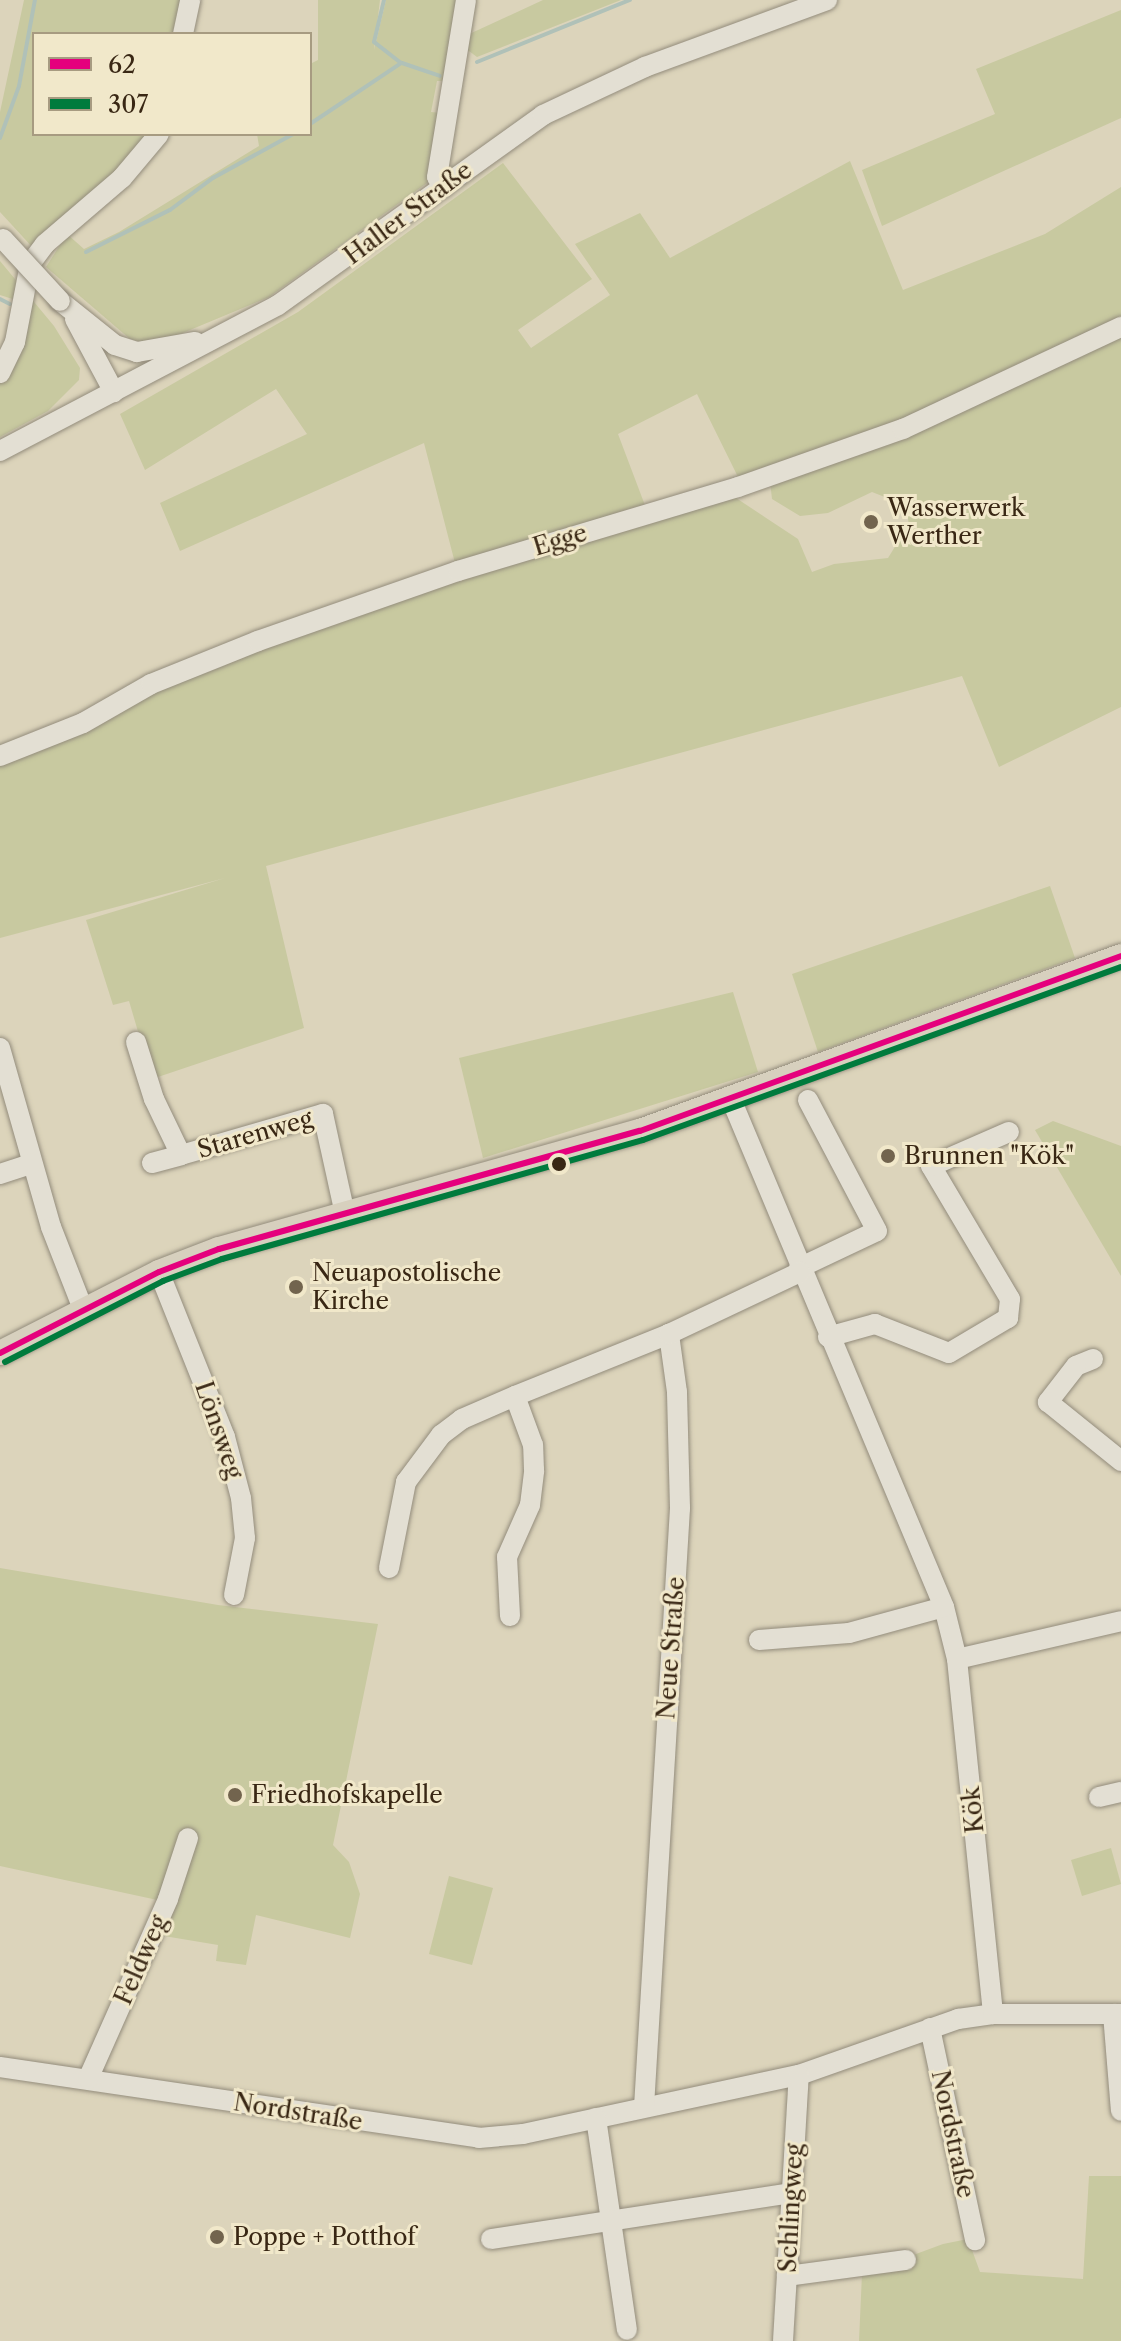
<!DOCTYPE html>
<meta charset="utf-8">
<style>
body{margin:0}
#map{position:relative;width:1121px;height:2341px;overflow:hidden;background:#dcd4bb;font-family:"Libre Caslon Text",serif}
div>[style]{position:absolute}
.green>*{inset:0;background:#c8c9a0}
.stream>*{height:4px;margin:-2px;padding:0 2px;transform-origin:2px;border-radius:2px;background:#b0c1b8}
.roads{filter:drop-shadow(0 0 2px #938c7c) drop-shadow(0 0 2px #938c7c)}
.minor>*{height:20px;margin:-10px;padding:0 10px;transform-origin:10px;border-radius:10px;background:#e3dfd3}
.major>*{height:24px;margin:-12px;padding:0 12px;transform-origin:12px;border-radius:12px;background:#d7d0be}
.bridges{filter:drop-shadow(0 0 2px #938c7c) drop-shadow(0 0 2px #938c7c)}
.minor-bridge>*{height:20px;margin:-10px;padding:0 10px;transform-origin:10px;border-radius:10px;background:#e3dfd3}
.bus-1>*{height:6px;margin:-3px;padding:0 3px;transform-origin:3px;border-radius:3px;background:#e5007d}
.bus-2>*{height:6px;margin:-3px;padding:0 3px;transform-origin:3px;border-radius:3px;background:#007b3d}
.dots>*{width:22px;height:22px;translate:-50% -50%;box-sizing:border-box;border:4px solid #f1e8ca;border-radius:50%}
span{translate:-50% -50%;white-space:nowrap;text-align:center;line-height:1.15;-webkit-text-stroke:6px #f1e8ca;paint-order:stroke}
.street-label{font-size:24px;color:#392714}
.poi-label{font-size:24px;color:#392714}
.left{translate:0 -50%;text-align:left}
.legend{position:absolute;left:32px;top:32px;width:280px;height:104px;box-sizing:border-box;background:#f1e8ca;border:2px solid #a79b81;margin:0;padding:10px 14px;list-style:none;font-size:24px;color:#392714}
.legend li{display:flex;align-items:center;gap:16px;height:40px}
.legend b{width:40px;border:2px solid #a79b81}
</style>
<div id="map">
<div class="green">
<i style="clip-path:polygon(24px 0,184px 0,177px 34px,34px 34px,34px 134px,153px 136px,34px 249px,0 212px,0 112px)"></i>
<i style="clip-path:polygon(318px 0,380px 0,374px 50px,386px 0,461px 0,446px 81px,437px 81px,431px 112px,441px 113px,431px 180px,269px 297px,154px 345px,130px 339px,46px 267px,67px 234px,84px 249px,119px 232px,259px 146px,257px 134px,310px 134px,310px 64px,318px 60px)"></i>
<i style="clip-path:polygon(543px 0,621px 0,477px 57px,469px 51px,461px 54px,465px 36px)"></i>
<i style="clip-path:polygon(1121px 10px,1121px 118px,882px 226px,862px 170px,995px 114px,976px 69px)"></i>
<i style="clip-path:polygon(850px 161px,903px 290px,1045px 234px,1121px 187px,1121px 321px,901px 423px,739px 479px,697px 394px,618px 434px,646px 508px,456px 567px,424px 443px,180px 551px,160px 503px,307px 434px,276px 389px,145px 470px,120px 414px,298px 312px,503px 163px,592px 279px,518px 330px,531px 348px,610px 295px,575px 244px,640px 213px,670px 258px)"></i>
<i style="clip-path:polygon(0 261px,54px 326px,80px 368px,79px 380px,48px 411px,0 437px,0 383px,25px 303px,0 295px)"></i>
<i style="clip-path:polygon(1121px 334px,1121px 707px,999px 767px,962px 676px,266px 866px,304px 1028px,152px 1079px,129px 1001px,113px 1005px,86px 920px,225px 878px,0 938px,0 763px,261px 646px,459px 578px,733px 496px,798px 539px,812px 572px,834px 564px,888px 558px,909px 524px,905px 505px,872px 492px,828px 513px,800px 516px,772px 499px,770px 481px)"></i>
<i style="clip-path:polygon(1050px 886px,1075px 958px,818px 1052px,792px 974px)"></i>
<i style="clip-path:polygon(733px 992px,758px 1072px,483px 1158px,459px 1058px)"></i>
<i style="clip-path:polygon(1053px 1121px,1121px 1146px,1121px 1276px,1035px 1130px)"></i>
<i style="clip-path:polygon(0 1568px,218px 1605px,378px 1624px,333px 1845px,349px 1862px,360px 1894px,350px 1938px,256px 1915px,246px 1965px,216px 1961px,218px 1945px,158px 1935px,162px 1901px,0 1866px)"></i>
<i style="clip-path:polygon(1111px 1848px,1121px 1884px,1082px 1896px,1071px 1860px)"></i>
<i style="clip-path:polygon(449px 1876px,493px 1888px,472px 1965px,429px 1954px)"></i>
<i style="clip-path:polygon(1089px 2176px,1121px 2176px,1121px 2341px,859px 2341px,862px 2274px,943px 2244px,968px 2239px,980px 2272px,1083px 2279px)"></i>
</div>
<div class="stream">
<i style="left:477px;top:62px;width:165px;rotate:-22.1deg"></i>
<i style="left:402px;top:63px;width:40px;rotate:18.9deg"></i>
<i style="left:310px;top:124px;width:110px;rotate:-33.8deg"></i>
<i style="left:401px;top:63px;width:34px;rotate:-142deg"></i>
<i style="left:374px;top:42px;width:43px;rotate:-76.6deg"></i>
<i style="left:0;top:138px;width:55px;rotate:-69.9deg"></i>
<i style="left:19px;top:86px;width:87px;rotate:-79.5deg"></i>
<i style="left:86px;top:252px;width:94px;rotate:-26.6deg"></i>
<i style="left:170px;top:210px;width:54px;rotate:-36.7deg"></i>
<i style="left:213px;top:178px;width:91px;rotate:-28.8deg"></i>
<i style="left:0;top:299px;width:11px;rotate:27deg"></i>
</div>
<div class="roads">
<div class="minor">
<i style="left:183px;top:34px;width:35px;rotate:-78deg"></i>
<i style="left:444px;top:187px;width:12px;rotate:-125deg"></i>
<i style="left:437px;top:177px;width:179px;rotate:-80.7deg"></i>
<i style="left:60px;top:301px;width:70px;rotate:38.7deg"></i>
<i style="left:115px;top:345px;width:23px;rotate:18deg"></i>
<i style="left:137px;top:352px;width:59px;rotate:-9.8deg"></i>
<i style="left:75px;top:319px;width:83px;rotate:61.9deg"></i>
<i style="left:0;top:373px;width:34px;rotate:-64deg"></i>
<i style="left:15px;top:342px;width:79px;rotate:-79.1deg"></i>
<i style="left:30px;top:264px;width:25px;rotate:-53deg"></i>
<i style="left:45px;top:244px;width:101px;rotate:-40.6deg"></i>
<i style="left:122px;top:178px;width:57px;rotate:-49.9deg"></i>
<i style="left:0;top:451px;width:314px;rotate:-27.7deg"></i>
<i style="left:278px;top:305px;width:326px;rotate:-35.6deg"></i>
<i style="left:543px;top:115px;width:113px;rotate:-25.2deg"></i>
<i style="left:645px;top:67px;width:194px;rotate:-20.2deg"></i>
<i style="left:0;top:756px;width:89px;rotate:-21.7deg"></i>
<i style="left:83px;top:723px;width:78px;rotate:-29.8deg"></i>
<i style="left:151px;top:684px;width:115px;rotate:-21.9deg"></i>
<i style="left:258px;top:641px;width:212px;rotate:-19.3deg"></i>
<i style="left:458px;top:571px;width:292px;rotate:-16.7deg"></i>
<i style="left:738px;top:487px;width:175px;rotate:-19.4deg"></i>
<i style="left:903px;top:429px;width:241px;rotate:-25.1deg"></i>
<i style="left:136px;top:1042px;width:60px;rotate:72.5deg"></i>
<i style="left:154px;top:1099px;width:62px;rotate:64.3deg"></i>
<i style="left:181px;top:1155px;width:148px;rotate:-16.1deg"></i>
<i style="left:323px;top:1114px;width:102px;rotate:77.6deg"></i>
<i style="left:0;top:1048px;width:186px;rotate:74.1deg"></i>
<i style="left:51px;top:1227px;width:88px;rotate:68.7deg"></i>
<i style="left:731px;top:1099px;width:551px;rotate:67.25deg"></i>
<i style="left:944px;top:1607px;width:54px;rotate:76deg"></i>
<i style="left:957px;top:1659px;width:357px;rotate:84.2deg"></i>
<i style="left:152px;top:1163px;width:30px;rotate:-15deg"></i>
<i style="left:0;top:1174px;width:33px;rotate:-18deg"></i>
<i style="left:799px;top:1268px;width:86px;rotate:-25.4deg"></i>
<i style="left:877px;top:1231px;width:148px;rotate:-117.8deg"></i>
<i style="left:159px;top:1272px;width:178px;rotate:68.2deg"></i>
<i style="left:225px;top:1437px;width:63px;rotate:75.3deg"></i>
<i style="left:241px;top:1498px;width:40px;rotate:84.3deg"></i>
<i style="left:245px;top:1538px;width:58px;rotate:100.9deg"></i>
<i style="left:828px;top:1337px;width:49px;rotate:-15.5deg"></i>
<i style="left:875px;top:1324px;width:79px;rotate:21.4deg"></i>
<i style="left:949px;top:1353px;width:69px;rotate:-30.7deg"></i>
<i style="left:1008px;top:1318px;width:19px;rotate:-84deg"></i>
<i style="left:1010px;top:1299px;width:155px;rotate:-120.7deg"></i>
<i style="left:931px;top:1166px;width:85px;rotate:-23.6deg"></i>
<i style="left:1093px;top:1359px;width:18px;rotate:158deg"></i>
<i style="left:1076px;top:1366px;width:46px;rotate:127.9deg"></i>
<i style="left:1048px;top:1402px;width:94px;rotate:38.9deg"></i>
<i style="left:389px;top:1568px;width:88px;rotate:-78.8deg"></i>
<i style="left:406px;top:1482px;width:59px;rotate:-53.3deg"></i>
<i style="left:441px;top:1435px;width:26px;rotate:-37deg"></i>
<i style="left:462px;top:1419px;width:58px;rotate:-23.5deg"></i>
<i style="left:515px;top:1396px;width:166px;rotate:-21.9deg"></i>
<i style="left:510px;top:1616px;width:59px;rotate:-92.9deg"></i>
<i style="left:507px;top:1557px;width:57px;rotate:-66.1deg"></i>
<i style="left:530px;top:1505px;width:35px;rotate:-83deg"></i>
<i style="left:534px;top:1470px;width:25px;rotate:-92deg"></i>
<i style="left:533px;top:1445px;width:52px;rotate:-110.2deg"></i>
<i style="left:759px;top:1640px;width:90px;rotate:-4.4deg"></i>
<i style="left:849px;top:1633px;width:98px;rotate:-15.3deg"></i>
<i style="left:957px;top:1659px;width:168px;rotate:-13deg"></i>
<i style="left:1099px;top:1797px;width:23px;rotate:-13deg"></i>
<i style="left:1113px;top:2014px;width:97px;rotate:85.3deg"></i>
<i style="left:930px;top:2028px;width:217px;rotate:78deg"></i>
<i style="left:0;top:2067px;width:484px;rotate:8.4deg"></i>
<i style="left:479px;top:2138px;width:44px;rotate:-5.2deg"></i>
<i style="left:523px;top:2134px;width:282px;rotate:-12.1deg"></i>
<i style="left:799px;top:2075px;width:169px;rotate:-19.4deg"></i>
<i style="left:958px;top:2019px;width:35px;rotate:-8deg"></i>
<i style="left:993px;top:2014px;width:128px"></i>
<i style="left:88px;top:2079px;width:197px;rotate:-66deg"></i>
<i style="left:168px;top:1899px;width:64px;rotate:-71.8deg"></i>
<i style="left:644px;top:2107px;width:600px;rotate:-86.56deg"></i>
<i style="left:680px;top:1508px;width:116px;rotate:-91.5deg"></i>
<i style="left:677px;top:1392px;width:59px;rotate:-97.9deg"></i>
<i style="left:669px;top:1334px;width:145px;rotate:-25.3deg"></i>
<i style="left:596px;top:2118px;width:214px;rotate:81.7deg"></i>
<i style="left:491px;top:2239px;width:303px;rotate:-8.7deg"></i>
<i style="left:787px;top:2276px;width:120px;rotate:-7.7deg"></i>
<i style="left:783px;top:2341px;width:266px;rotate:-86.6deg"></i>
</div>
<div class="major">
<i style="left:0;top:1353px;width:178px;rotate:-27deg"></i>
<i style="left:159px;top:1272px;width:64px;rotate:-21deg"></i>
<i style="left:219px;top:1249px;width:437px;rotate:-15.7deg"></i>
<i style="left:640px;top:1131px;width:512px;rotate:-19.99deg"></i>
</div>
</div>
<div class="bridges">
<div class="minor-bridge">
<i style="left:3px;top:239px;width:84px;rotate:47.4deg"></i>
</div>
</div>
<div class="bus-1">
<i style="left:0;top:1353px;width:178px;rotate:-27deg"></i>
<i style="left:159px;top:1272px;width:64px;rotate:-21deg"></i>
<i style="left:219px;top:1249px;width:437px;rotate:-15.7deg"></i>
<i style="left:640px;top:1131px;width:512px;rotate:-19.99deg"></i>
</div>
<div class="bus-2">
<i style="left:5px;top:1362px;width:178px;rotate:-27.1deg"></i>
<i style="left:163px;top:1281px;width:63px;rotate:-20.4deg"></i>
<i style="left:222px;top:1259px;width:437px;rotate:-15.8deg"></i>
<i style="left:643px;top:1140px;width:508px;rotate:-19.9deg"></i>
</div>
<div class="dots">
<i style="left:871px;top:522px;background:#72644e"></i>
<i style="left:888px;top:1156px;background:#72644e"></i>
<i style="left:559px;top:1164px;background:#392714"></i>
<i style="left:296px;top:1287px;background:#72644e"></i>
<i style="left:235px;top:1795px;background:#72644e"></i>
<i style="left:217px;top:2237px;background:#72644e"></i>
</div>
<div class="street-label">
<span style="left:408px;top:213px;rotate:-37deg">Haller Straße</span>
<span style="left:560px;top:540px;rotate:-17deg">Egge</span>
<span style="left:255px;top:1134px;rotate:-16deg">Starenweg</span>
<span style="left:219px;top:1430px;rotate:71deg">Lönsweg</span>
<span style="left:671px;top:1648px;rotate:-86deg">Neue Straße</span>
<span style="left:973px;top:1810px;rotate:-96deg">Kök</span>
<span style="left:141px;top:1960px;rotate:-66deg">Feldweg</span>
<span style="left:298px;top:2112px;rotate:9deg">Nordstraße</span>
<span style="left:953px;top:2134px;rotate:78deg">Nordstraße</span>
<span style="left:791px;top:2208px;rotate:-87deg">Schlingweg</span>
</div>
<div class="poi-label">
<span class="left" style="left:887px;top:522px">Wasserwerk<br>Werther</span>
<span class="left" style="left:904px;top:1156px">Brunnen "Kök"</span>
<span class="left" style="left:312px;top:1287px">Neuapostolische<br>Kirche</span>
<span class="left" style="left:251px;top:1795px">Friedhofskapelle</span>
<span class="left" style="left:233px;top:2237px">Poppe + Potthof</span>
</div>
<ul class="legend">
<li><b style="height:10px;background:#e5007d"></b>62</li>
<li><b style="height:10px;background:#007b3d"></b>307</li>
</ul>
</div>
